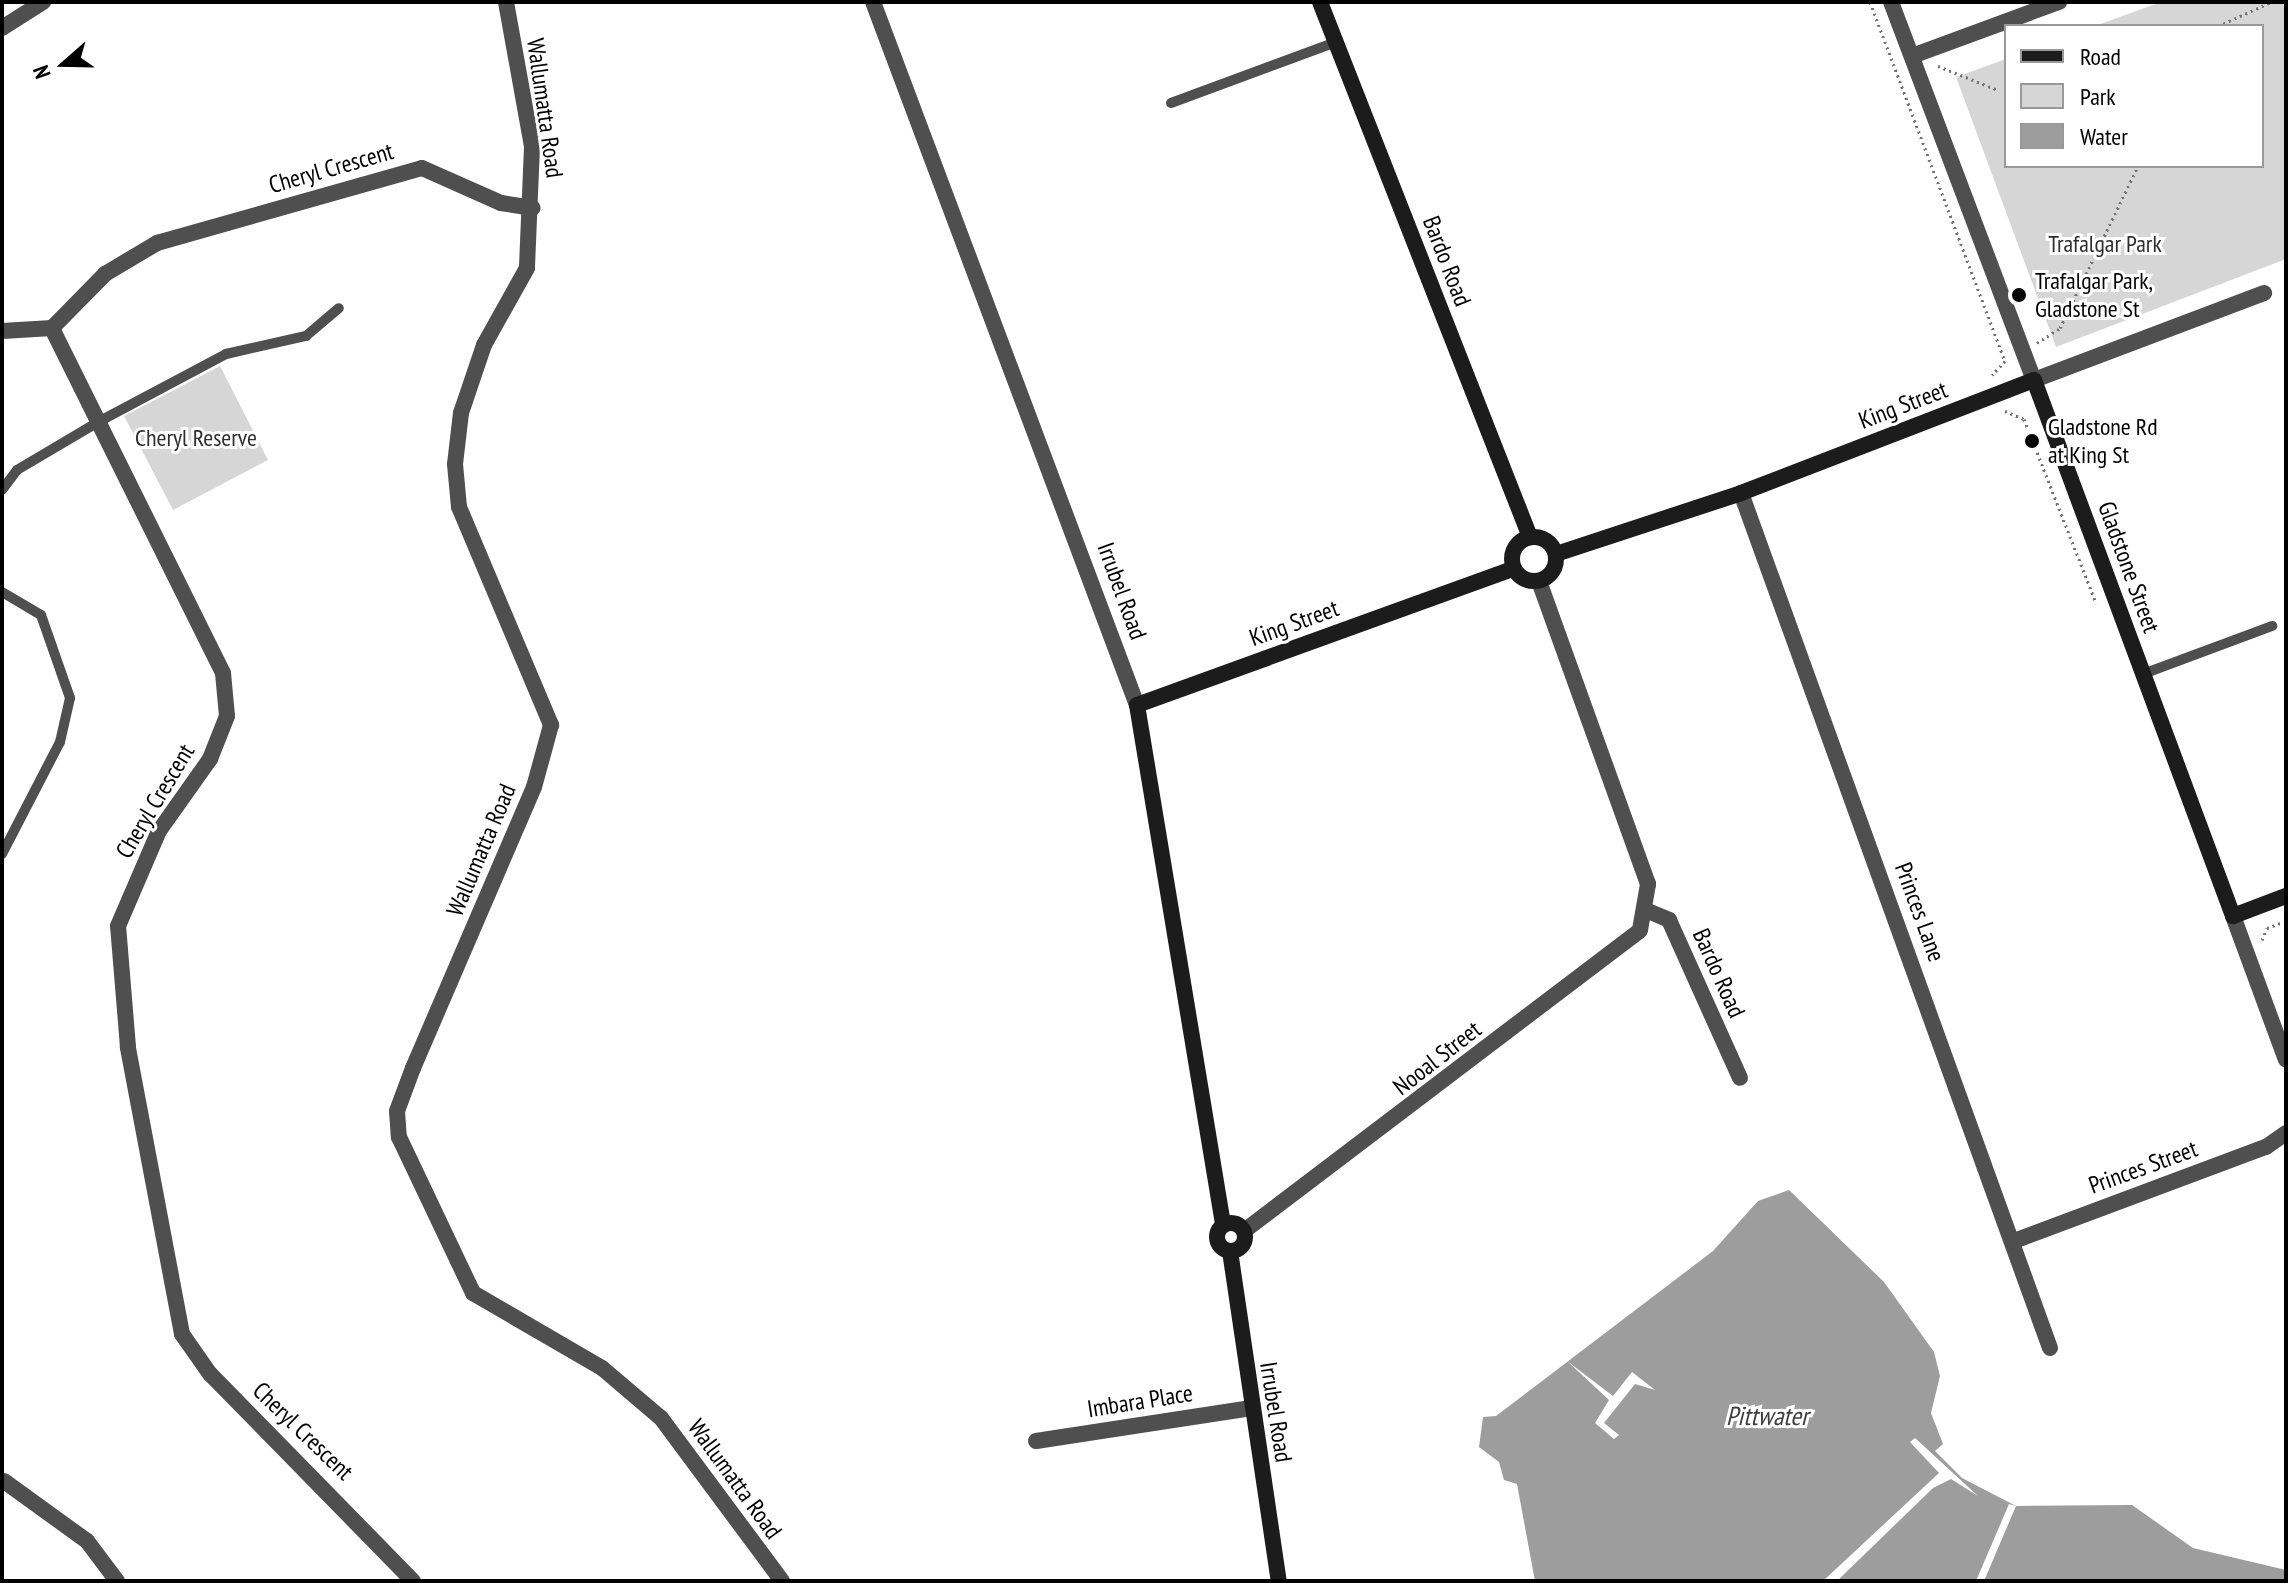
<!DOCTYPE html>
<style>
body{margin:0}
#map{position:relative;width:2288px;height:1583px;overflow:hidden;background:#fff;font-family:"PT Sans Narrow",sans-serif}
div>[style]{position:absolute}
.green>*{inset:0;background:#d6d6d6}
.water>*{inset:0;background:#9d9d9d}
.pier>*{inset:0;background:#fff}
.path>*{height:3px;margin-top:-1.5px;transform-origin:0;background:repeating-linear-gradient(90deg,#717171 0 2px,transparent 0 6px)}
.lane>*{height:10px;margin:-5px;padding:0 5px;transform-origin:5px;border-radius:5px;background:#4f4f4f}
.street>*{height:16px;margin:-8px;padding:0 8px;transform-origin:8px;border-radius:8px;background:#4f4f4f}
.secondary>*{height:16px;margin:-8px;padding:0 8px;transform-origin:8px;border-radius:8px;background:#1c1c1c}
.secondary>.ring{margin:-8px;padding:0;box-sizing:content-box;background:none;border:16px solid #1c1c1c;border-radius:50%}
.dots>*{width:22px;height:22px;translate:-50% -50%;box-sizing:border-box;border:4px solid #fff;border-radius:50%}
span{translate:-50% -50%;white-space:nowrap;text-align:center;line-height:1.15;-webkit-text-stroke:6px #fff;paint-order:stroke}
.street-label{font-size:24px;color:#000}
.park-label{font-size:24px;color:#2d2d2d}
.poi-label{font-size:24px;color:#000}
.left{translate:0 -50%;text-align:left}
.water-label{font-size:26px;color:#3e3e3e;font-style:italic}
.frame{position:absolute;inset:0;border:4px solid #000;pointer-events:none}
.legend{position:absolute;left:2004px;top:24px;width:260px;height:144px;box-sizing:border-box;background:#fff;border:2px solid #999;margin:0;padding:10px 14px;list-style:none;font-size:24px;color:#000}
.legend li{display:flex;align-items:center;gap:16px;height:40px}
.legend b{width:40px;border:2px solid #999}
.north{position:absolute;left:24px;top:24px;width:80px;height:80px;-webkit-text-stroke:6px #fff;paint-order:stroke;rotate:250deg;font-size:22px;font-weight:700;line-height:32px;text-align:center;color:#000}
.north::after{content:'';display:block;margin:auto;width:28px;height:36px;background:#000;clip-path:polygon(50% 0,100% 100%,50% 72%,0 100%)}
</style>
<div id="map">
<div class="green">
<i style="clip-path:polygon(2161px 2px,2286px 2px,2286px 259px,2056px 347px,1956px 77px,2006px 59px,2006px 166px,2262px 166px,2262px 26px,2095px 26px)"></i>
<i style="clip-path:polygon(220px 366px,268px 460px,173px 510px,124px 416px)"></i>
</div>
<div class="water">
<i style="clip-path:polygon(1789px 1190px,1884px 1282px,1934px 1352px,1940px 1376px,1931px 1413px,1943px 1444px,1935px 1451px,1962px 1478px,2016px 1506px,2132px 1505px,2193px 1548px,2286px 1570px,2286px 1581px,1535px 1581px,1517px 1484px,1504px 1480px,1499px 1462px,1479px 1447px,1483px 1417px,1496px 1416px,1713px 1251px,1758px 1201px)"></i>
</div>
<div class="pier">
<i style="clip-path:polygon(1567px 1361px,1613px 1396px,1632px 1372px,1655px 1390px,1635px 1384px,1604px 1423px,1619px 1435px,1614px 1439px,1595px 1423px,1609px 1400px)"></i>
<i style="clip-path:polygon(1915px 1438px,1978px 1496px,1951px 1479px,1933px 1488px,1837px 1581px,1823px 1581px,1939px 1473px,1910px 1442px)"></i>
<i style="clip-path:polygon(2009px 1504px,2016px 1506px,1984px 1581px,1976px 1581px)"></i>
</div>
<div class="path">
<i style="left:1870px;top:2px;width:384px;rotate:69.4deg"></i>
<i style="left:2005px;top:361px;width:19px;rotate:133deg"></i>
<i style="left:2218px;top:26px;width:58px;rotate:-24.4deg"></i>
<i style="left:1938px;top:66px;width:65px;rotate:21.8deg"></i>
<i style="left:2037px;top:343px;width:27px;rotate:-33deg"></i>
<i style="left:2060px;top:328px;width:180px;rotate:-64.3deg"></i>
<i style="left:2005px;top:411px;width:21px;rotate:23deg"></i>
<i style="left:2024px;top:419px;width:198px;rotate:68.6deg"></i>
<i style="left:2262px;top:940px;width:13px;rotate:-67deg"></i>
<i style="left:2267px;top:928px;width:20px;rotate:-20deg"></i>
</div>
<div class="lane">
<i style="left:1171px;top:103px;width:176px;rotate:-20.3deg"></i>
<i style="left:2px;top:490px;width:25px;rotate:-53deg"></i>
<i style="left:17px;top:470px;width:96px;rotate:-30.6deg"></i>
<i style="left:100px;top:421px;width:143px;rotate:-28deg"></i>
<i style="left:226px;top:354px;width:82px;rotate:-12.7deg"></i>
<i style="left:306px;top:336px;width:43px;rotate:-40.3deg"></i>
<i style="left:2px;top:592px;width:45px;rotate:30.5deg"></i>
<i style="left:41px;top:615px;width:88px;rotate:70.7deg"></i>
<i style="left:70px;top:698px;width:45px;rotate:102.8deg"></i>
<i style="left:60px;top:742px;width:126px;rotate:117.4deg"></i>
<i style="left:2143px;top:674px;width:138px;rotate:-20.4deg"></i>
</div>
<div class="street">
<i style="left:506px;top:2px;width:147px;rotate:79.8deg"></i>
<i style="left:532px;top:147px;width:121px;rotate:92.4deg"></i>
<i style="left:527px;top:268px;width:88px;rotate:119.2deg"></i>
<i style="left:484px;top:345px;width:72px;rotate:108.7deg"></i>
<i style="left:461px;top:413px;width:51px;rotate:96.7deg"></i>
<i style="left:455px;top:464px;width:43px;rotate:84.7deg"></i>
<i style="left:459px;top:507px;width:237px;rotate:67.1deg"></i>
<i style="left:551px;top:725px;width:64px;rotate:105.3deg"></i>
<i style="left:534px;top:787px;width:306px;rotate:113.3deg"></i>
<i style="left:413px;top:1068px;width:46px;rotate:110.4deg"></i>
<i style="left:397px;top:1111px;width:26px;rotate:86deg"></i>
<i style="left:399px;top:1137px;width:173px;rotate:64.6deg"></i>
<i style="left:473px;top:1293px;width:149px;rotate:30.2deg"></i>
<i style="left:602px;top:1368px;width:77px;rotate:40.3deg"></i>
<i style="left:661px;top:1418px;width:203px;rotate:53.4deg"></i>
<i style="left:873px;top:2px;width:751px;rotate:69.42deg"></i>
<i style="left:1891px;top:2px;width:404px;rotate:69.3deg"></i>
<i style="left:2034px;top:380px;width:246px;rotate:-20.7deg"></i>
<i style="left:2px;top:28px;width:49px;rotate:-32.4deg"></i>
<i style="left:1912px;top:56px;width:157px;rotate:-20.2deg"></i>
<i style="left:2px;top:331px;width:50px;rotate:-3.4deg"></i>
<i style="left:1741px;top:493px;width:909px;rotate:70.13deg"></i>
<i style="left:1648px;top:911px;width:23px;rotate:23deg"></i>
<i style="left:1669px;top:920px;width:173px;rotate:65.8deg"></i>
<i style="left:2233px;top:916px;width:153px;rotate:69.8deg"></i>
<i style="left:1244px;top:1231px;width:497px;rotate:-37.2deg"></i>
<i style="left:1640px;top:930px;width:47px;rotate:-80.1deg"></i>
<i style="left:1648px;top:884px;width:322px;rotate:-109.8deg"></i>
<i style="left:2014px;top:1241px;width:269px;rotate:-20.5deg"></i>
<i style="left:2266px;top:1147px;width:24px;rotate:-35deg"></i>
<i style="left:1036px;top:1441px;width:218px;rotate:-8.7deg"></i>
<i style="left:4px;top:1481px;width:102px;rotate:35.9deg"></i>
<i style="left:87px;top:1541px;width:50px;rotate:53.1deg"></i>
<i style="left:413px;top:1581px;width:290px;rotate:-134.4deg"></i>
<i style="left:210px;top:1374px;width:49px;rotate:-125deg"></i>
<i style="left:182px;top:1334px;width:292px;rotate:-100.7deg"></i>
<i style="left:128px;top:1047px;width:121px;rotate:-94.7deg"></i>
<i style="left:118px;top:926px;width:103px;rotate:-66.7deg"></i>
<i style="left:159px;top:831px;width:88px;rotate:-54.7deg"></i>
<i style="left:210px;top:759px;width:46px;rotate:-68.4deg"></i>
<i style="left:227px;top:716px;width:43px;rotate:-95.3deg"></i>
<i style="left:223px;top:673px;width:385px;rotate:-116.4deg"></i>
<i style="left:52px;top:328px;width:76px;rotate:-45.5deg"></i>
<i style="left:105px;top:274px;width:61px;rotate:-30.8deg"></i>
<i style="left:157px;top:243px;width:275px;rotate:-15.8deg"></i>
<i style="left:422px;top:168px;width:86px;rotate:23.9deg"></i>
<i style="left:501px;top:203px;width:32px;rotate:9deg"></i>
</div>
<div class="secondary">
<i style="left:1320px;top:2px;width:575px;rotate:68.57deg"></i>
<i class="ring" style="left:1512px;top:537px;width:28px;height:28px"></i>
<i style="left:1556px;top:554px;width:195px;rotate:-18.2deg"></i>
<i style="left:1741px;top:493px;width:314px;rotate:-21.1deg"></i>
<i style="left:2034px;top:380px;width:572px;rotate:69.63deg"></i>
<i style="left:2233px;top:916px;width:57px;rotate:-20.7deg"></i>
<i class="ring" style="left:1217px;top:1223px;width:12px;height:12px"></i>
<i style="left:1223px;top:1224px;width:526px;rotate:-99.41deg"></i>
<i style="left:1137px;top:705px;width:400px;rotate:-19.9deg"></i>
<i style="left:1230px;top:1251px;width:334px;rotate:81.6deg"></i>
</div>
<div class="dots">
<i style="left:2019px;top:295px;background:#000"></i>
<i style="left:2032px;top:441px;background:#000"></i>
</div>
<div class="street-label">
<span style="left:545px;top:108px;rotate:82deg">Wallumatta Road</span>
<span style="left:331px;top:168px;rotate:-16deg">Cheryl Crescent</span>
<span style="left:1447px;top:261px;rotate:69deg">Bardo Road</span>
<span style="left:1903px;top:405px;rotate:-21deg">King Street</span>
<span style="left:2129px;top:567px;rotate:70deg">Gladstone Street</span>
<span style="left:1122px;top:591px;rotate:70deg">Irrubel Road</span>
<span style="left:1294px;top:623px;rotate:-20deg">King Street</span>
<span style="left:155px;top:801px;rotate:-59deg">Cheryl Crescent</span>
<span style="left:481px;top:850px;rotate:-67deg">Wallumatta Road</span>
<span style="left:1920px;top:912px;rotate:70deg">Princes Lane</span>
<span style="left:1719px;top:973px;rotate:66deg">Bardo Road</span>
<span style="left:1437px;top:1058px;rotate:-38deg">Nooal Street</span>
<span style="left:2143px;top:1167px;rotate:-20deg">Princes Street</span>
<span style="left:1140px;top:1401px;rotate:-9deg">Imbara Place</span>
<span style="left:1276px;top:1412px;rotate:81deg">Irrubel Road</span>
<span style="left:303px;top:1431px;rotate:44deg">Cheryl Crescent</span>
<span style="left:735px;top:1479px;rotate:54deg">Wallumatta Road</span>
</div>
<div class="park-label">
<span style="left:2105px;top:244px">Trafalgar Park</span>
<span style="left:196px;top:438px">Cheryl Reserve</span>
</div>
<div class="poi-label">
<span class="left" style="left:2035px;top:295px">Trafalgar Park,<br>Gladstone St</span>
<span class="left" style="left:2048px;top:441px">Gladstone Rd<br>at King St</span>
</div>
<div class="water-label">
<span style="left:1767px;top:1416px">Pittwater</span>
</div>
<div class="frame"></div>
<ul class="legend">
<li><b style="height:10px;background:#1c1c1c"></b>Road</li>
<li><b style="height:22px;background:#d6d6d6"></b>Park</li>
<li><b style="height:22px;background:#9d9d9d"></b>Water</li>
</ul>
<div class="north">N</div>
</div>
